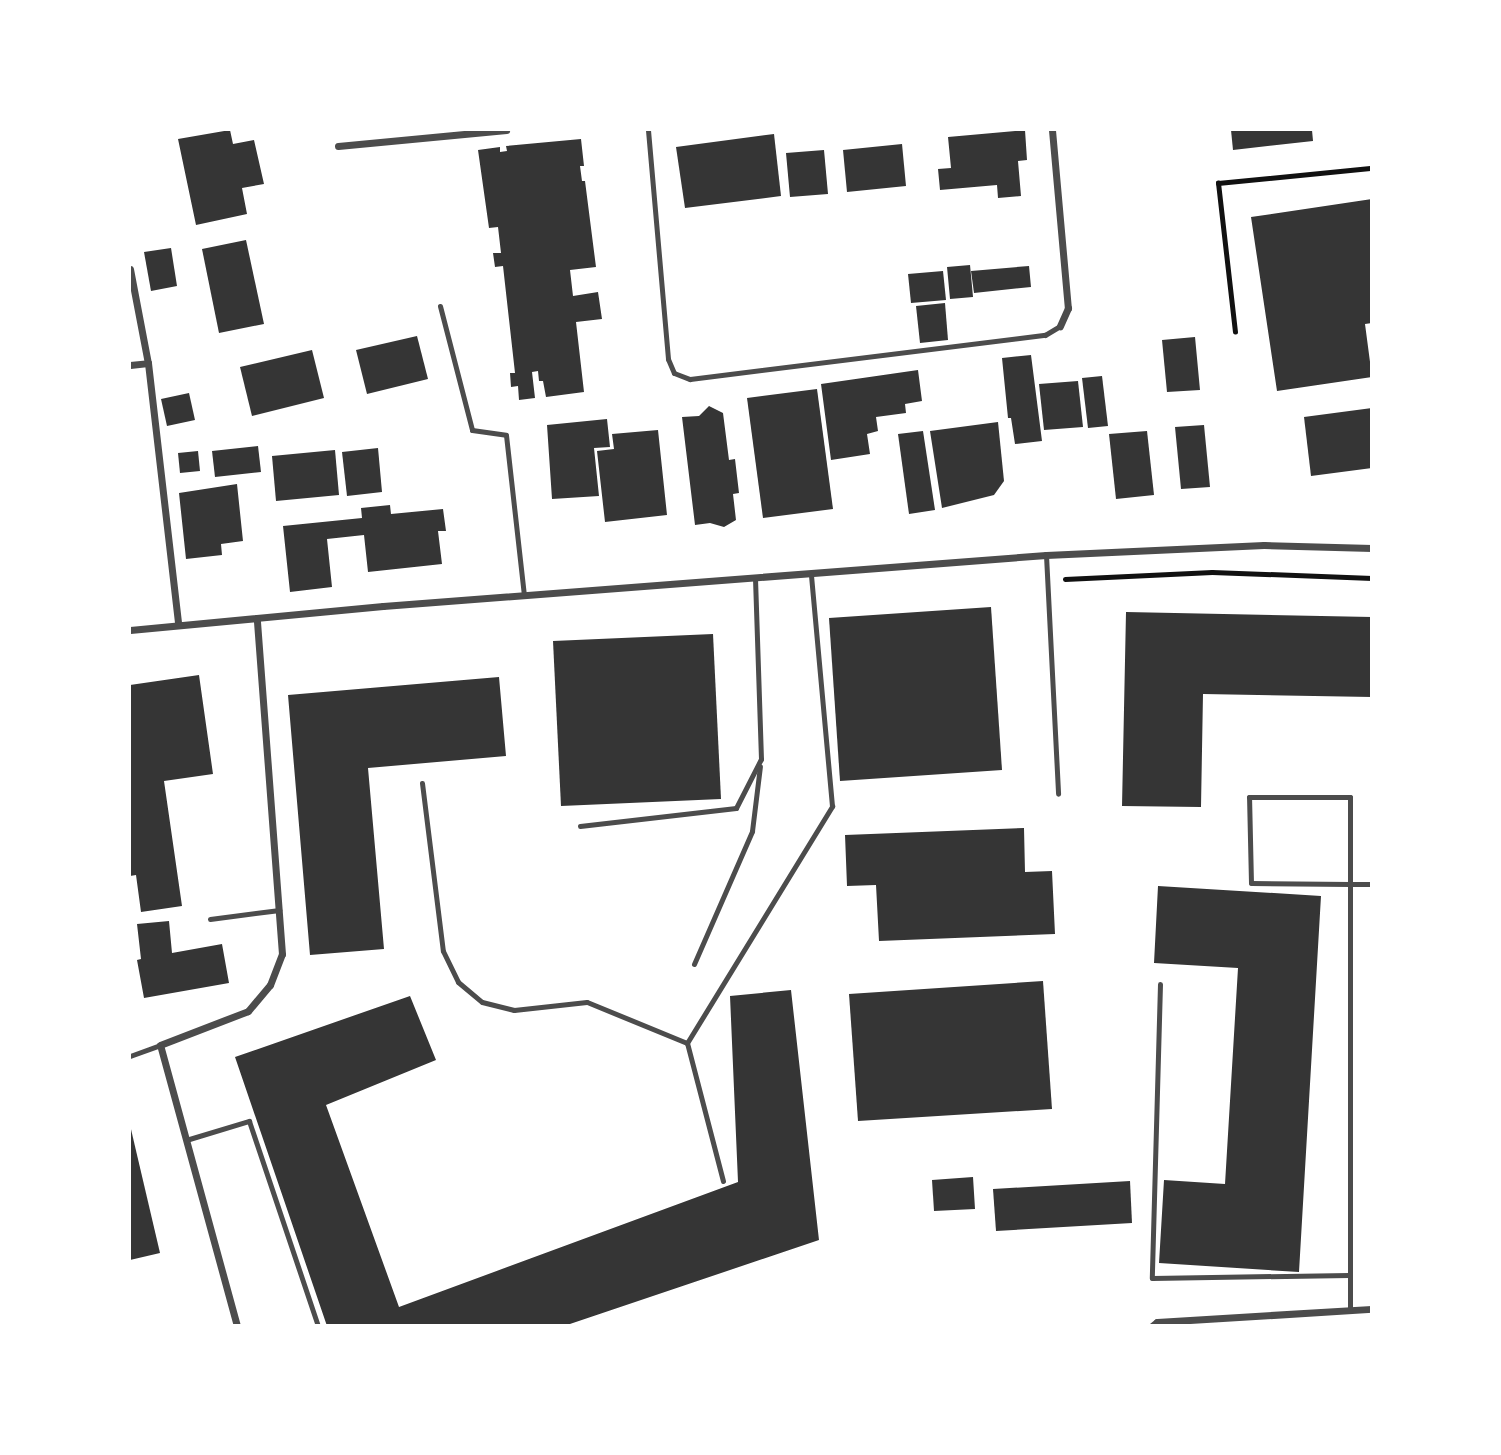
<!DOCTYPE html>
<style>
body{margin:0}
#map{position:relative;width:1501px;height:1455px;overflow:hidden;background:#fff;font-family:"Roboto Condensed",sans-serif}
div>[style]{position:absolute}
.building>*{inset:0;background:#353535}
.path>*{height:4.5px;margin:-2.25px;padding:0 2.25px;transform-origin:2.25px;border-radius:2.25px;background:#111}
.service>*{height:5px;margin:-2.5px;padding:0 2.5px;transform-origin:2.5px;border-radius:2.5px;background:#4c4c4c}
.minor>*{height:7px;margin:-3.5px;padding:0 3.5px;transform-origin:3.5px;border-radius:3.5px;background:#4c4c4c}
span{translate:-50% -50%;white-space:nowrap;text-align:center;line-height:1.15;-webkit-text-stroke:7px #fff;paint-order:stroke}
.frame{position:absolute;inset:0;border:131px solid #fff;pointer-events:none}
</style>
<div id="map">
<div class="building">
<i style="clip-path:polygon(230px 130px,233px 144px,254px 140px,264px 184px,242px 188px,247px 214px,196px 225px,178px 139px)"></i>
<i style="clip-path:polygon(1025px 130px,1027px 160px,1018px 161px,1021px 196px,998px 198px,997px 185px,940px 190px,938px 169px,951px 168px,948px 137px)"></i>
<i style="clip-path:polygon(1231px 130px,1312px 130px,1313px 141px,1233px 150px)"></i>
<i style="clip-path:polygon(774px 134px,781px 196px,685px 208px,676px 147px)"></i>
<i style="clip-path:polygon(581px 139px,584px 166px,580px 166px,582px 181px,585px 181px,596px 267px,570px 270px,573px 296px,598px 292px,602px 319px,576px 322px,584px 392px,546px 397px,543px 381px,539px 381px,538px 371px,532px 372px,535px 398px,519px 400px,518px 386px,511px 387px,510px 373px,515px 373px,503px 266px,495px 267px,493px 253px,501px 253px,498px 227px,489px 228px,478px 150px,500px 147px,500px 152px,507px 151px,506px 146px)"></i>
<i style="clip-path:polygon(902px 144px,906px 186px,847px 192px,843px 150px)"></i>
<i style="clip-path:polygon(824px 150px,828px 194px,790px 197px,786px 153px)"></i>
<i style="clip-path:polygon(1372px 199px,1372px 323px,1365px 324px,1372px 377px,1277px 391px,1251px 217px)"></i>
<i style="clip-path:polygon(246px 240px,264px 324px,219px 333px,202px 249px)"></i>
<i style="clip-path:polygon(171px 248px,177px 286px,151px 291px,144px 252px)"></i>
<i style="clip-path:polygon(970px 265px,973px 297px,950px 299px,947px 267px)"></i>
<i style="clip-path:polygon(1029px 266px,1031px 287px,974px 293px,971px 271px)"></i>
<i style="clip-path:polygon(943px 271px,946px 300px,911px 303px,908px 274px)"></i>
<i style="clip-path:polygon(945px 303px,948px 340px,920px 343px,916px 306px)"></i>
<i style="clip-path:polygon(417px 336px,428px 379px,367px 394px,356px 350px)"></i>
<i style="clip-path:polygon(1195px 337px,1200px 390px,1167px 392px,1162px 340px)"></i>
<i style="clip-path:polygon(312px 350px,324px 398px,252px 416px,240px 367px)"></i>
<i style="clip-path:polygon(1031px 355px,1042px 441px,1015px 444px,1011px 418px,1008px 418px,1002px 358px)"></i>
<i style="clip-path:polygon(918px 370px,922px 401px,905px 404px,906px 413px,876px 417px,878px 431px,867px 434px,870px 454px,831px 460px,821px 384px)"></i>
<i style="clip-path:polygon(1102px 376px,1108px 426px,1088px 428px,1082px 378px)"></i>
<i style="clip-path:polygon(1078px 381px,1083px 427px,1044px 430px,1039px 384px)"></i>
<i style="clip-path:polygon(817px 389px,833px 509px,763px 518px,747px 398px)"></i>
<i style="clip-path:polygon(189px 393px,195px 420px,167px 426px,161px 399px)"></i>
<i style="clip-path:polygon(709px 406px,723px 413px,729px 460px,735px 459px,739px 493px,733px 494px,736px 520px,724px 527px,710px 523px,695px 525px,682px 417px,699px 416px)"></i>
<i style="clip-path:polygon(1372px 408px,1372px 468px,1311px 476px,1304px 417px)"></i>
<i style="clip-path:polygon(607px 419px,610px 447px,594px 448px,599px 496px,552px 499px,547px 425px)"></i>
<i style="clip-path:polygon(998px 422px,1004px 481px,994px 495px,942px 508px,930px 431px)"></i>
<i style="clip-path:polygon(1204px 425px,1210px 487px,1181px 489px,1175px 427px)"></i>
<i style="clip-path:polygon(658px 430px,667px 515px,605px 522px,597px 451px,614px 449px,612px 434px)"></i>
<i style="clip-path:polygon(923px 431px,935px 510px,909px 514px,898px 434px)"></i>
<i style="clip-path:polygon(1147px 431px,1154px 495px,1116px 499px,1109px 434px)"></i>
<i style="clip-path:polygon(258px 446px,261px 472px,215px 477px,212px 451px)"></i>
<i style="clip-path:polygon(378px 448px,382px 492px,347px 496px,342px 452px)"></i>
<i style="clip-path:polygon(335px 450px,339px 495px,276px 501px,272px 456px)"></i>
<i style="clip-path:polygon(198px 451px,200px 471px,180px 473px,178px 453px)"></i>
<i style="clip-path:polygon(237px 484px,243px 541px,221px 544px,222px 555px,186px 559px,179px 493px)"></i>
<i style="clip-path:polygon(390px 505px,391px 514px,443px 509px,446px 531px,438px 531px,442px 564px,368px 572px,364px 535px,327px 539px,332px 587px,290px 592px,283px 526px,362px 518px,361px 508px)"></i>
<i style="clip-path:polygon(991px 607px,1002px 770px,840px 781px,829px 618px)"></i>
<i style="clip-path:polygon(1126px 612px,1372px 617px,1372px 697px,1203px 694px,1201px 807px,1122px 806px)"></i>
<i style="clip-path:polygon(713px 634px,721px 799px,561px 806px,553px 641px)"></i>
<i style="clip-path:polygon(199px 675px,213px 774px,164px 781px,182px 906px,141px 912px,136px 875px,130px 876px,130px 685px)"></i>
<i style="clip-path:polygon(499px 677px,506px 756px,368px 768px,384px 949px,310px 955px,288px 695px)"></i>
<i style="clip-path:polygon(1024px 828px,1025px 872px,1052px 871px,1055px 934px,879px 941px,876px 885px,847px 886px,845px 835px)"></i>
<i style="clip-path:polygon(1158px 886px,1321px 896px,1299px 1272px,1159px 1263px,1164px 1180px,1225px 1184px,1238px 968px,1154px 963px)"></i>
<i style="clip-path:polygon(169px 921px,172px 953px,222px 944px,229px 983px,144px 998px,137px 960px,141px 959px,137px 924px)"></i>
<i style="clip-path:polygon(1043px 981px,1052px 1109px,858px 1121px,849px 994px)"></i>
<i style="clip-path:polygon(791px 990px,819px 1240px,564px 1326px,327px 1326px,235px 1057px,410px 996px,436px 1060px,326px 1105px,399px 1307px,738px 1182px,730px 996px)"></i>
<i style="clip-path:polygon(130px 1125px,160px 1253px,130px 1260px)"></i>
<i style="clip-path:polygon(973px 1177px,975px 1209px,934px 1211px,932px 1180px)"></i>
<i style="clip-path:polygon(1130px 1181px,1132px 1223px,996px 1231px,993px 1189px)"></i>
</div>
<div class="path">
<i style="left:1235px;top:332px;width:150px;rotate:-96.5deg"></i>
<i style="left:1218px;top:183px;width:155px;rotate:-5.6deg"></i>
<i style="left:1065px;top:579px;width:147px;rotate:-2.7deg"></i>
<i style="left:1212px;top:572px;width:160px;rotate:2.1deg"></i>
</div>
<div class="service">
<i style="left:648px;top:130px;width:230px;rotate:85deg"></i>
<i style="left:668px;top:359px;width:15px;rotate:67deg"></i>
<i style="left:674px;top:373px;width:17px;rotate:21deg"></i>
<i style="left:690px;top:379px;width:358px;rotate:-7.1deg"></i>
<i style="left:1045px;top:335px;width:17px;rotate:-31deg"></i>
<i style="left:440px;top:306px;width:128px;rotate:75.5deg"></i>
<i style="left:472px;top:430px;width:34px;rotate:8deg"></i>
<i style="left:506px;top:435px;width:161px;rotate:83.6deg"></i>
<i style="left:1046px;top:555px;width:239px;rotate:87.1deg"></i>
<i style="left:422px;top:783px;width:169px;rotate:82.9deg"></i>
<i style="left:443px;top:951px;width:34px;rotate:64deg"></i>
<i style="left:458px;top:982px;width:31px;rotate:40deg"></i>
<i style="left:482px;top:1002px;width:33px;rotate:14deg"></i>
<i style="left:514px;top:1010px;width:73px;rotate:-6.3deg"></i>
<i style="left:587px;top:1002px;width:108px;rotate:22.3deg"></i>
<i style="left:1249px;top:797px;width:101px"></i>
<i style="left:1350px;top:797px;width:87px;rotate:90deg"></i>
<i style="left:1350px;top:884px;width:99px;rotate:-179.4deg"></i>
<i style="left:1251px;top:883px;width:86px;rotate:-91.3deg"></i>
<i style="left:580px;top:826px;width:157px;rotate:-6.6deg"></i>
<i style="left:736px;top:808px;width:55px;rotate:-63deg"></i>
<i style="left:761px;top:759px;width:182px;rotate:-91.9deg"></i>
<i style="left:210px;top:919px;width:70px;rotate:-7.4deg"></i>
<i style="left:694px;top:964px;width:145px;rotate:-66.4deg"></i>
<i style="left:752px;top:831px;width:65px;rotate:-83deg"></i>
<i style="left:1160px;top:984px;width:294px;rotate:91.6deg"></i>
<i style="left:1152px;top:1278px;width:197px;rotate:-0.9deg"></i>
<i style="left:130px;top:1056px;width:32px;rotate:-20deg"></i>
<i style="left:186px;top:1140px;width:66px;rotate:-16.8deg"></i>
<i style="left:249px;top:1121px;width:216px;rotate:71.4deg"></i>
<i style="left:723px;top:1181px;width:143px;rotate:-104.6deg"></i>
<i style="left:687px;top:1043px;width:278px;rotate:-58.5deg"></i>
<i style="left:832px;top:806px;width:234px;rotate:-95.2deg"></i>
<i style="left:1350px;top:1311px;width:427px;rotate:-90deg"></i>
<i style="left:1350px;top:884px;width:22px"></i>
</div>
<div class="minor">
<i style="left:1052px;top:130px;width:179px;rotate:84.9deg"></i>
<i style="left:1068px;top:308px;width:20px;rotate:114deg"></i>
<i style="left:338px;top:146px;width:169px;rotate:-5.4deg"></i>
<i style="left:130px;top:269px;width:96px;rotate:79.2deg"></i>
<i style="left:148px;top:363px;width:262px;rotate:83.4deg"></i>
<i style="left:130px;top:365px;width:18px;rotate:-6deg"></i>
<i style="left:130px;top:630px;width:254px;rotate:-5.4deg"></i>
<i style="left:383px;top:606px;width:665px;rotate:-4.4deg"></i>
<i style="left:1046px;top:555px;width:218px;rotate:-2.6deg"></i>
<i style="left:1264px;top:545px;width:108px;rotate:1.6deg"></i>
<i style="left:237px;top:1326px;width:291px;rotate:-105.3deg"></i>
<i style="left:160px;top:1045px;width:94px;rotate:-21.1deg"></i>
<i style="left:248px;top:1011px;width:34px;rotate:-50deg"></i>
<i style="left:270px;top:985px;width:33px;rotate:-69deg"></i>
<i style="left:282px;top:954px;width:337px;rotate:-94.3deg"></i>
<i style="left:1152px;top:1326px;width:6px;rotate:-39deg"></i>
<i style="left:1157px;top:1322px;width:215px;rotate:-3.5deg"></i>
</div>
<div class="frame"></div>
</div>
